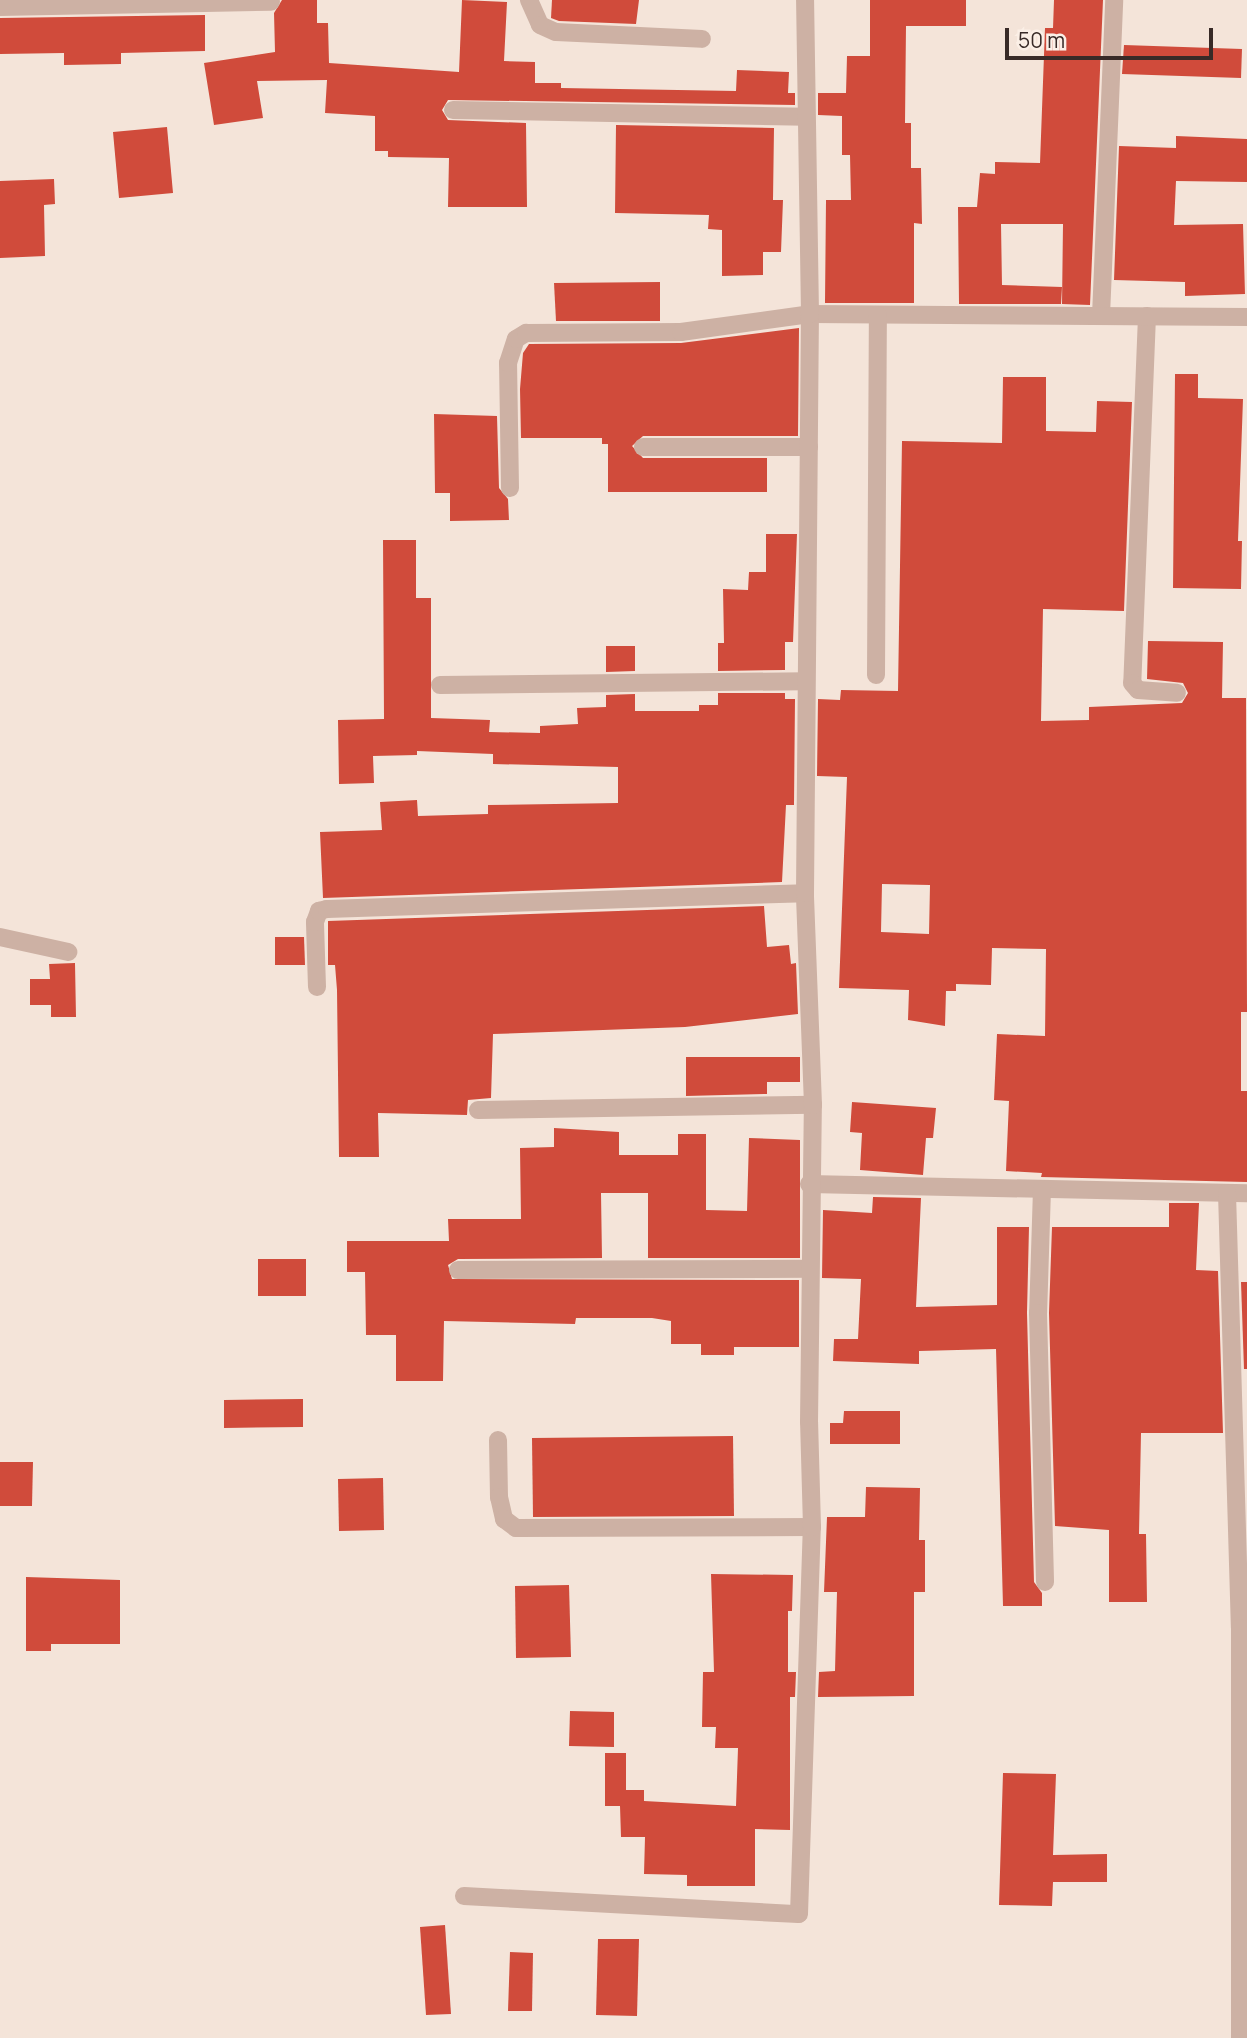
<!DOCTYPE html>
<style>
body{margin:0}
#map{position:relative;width:1247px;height:2038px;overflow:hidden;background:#f4e4d9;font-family:Manrope,sans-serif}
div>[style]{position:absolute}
.building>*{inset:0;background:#d04b3b}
.minor>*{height:18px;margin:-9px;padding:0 9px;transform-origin:9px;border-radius:9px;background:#cdb1a4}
span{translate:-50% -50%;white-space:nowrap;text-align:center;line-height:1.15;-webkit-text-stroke:6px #fbefe6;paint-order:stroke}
.scale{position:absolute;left:1005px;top:28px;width:208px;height:32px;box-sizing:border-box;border:4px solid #382a27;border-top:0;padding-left:9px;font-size:21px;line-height:24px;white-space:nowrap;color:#382a27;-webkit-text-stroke:5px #fbefe6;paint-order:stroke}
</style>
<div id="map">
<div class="building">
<i style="clip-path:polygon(282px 0,317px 0,317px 23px,328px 23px,329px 63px,459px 72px,462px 0,507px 2px,504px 61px,535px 62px,535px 83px,561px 83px,561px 88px,736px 91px,737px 70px,789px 72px,788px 93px,795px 93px,795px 105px,448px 100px,442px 110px,448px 120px,526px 123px,527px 207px,448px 207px,449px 158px,388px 157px,388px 151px,375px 151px,375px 116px,325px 113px,327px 80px,257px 81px,263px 118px,214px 125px,204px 63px,275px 52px,274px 13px)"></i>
<i style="clip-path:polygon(552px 0,639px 0,636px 24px,559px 21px,551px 18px)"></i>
<i style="clip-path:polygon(870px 0,966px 0,966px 26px,906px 26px,905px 123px,911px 123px,911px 168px,921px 168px,922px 224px,914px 223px,914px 303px,825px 303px,826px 200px,851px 200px,850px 155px,842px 155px,842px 116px,818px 115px,818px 93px,846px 93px,847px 56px,870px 56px)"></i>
<i style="clip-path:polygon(1054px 0,1103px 0,1090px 305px,1062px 304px,1063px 224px,1001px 224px,1002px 285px,1062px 287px,1061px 304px,959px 304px,958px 207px,977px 207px,980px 173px,995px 174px,995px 162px,1040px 163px,1045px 28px,1053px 28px)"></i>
<i style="clip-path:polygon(205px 15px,205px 51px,121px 53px,121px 64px,64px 65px,64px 53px,0 54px,0 18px)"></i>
<i style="clip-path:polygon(1124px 45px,1242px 49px,1241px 78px,1122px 74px)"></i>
<i style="clip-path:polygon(616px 125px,774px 128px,773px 200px,783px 200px,781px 252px,763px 252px,763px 275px,722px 276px,722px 230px,708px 229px,709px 215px,615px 213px)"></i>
<i style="clip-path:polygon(167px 127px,173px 193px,119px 198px,113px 132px)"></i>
<i style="clip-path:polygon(1176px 136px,1247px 139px,1247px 182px,1176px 181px,1174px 225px,1243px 224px,1245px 294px,1185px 296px,1185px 282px,1114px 280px,1119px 146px,1176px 148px)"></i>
<i style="clip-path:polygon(54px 179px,55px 204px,44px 205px,45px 256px,0 258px,0 181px)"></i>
<i style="clip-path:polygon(660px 282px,660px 321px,556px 321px,554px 283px)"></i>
<i style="clip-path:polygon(799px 328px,798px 436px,643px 436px,632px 446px,643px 458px,767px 458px,767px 492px,608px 492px,608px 444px,602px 444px,602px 438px,521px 438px,520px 389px,523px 353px,529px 344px,681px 343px)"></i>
<i style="clip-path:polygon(1175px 374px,1198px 374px,1198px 398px,1243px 399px,1238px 541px,1242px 541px,1241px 589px,1173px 588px)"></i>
<i style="clip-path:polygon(evenodd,1003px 377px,1046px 377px,1046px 431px,1096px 432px,1097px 401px,1132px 402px,1124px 611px,1043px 609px,1041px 721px,1089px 720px,1089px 707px,1182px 703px,1188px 693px,1183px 683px,1147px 679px,1148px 641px,1223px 642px,1222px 698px,1246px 698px,1247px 1012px,1241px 1012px,1241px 1091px,1247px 1091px,1247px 1182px,1041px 1177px,1042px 1173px,1006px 1171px,1009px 1101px,994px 1100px,997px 1034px,1045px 1036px,1046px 949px,992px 948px,991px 985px,956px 984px,956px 991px,946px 991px,945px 1026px,908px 1020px,909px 990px,839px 988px,847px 777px,817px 776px,818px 699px,840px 700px,841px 690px,898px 691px,902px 441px,1002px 443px,1003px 377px,882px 884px,930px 885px,929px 934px,881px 932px,882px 884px)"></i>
<i style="clip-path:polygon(434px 414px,497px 416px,499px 488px,508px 499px,509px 520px,450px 521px,450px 493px,435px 493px)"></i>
<i style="clip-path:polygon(766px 534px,797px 534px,793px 642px,785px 642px,785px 670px,718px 671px,718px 643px,724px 643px,723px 589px,748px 590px,749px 572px,766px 572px)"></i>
<i style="clip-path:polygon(383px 540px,416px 540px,416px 598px,431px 598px,431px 718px,490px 720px,489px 732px,540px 733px,540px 726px,578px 724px,577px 708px,606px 707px,606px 695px,635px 694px,635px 711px,699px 711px,699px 705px,718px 705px,718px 693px,785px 693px,785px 699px,795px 699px,794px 805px,786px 805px,782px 882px,323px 898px,320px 832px,382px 830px,380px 802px,417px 800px,418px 816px,488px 814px,488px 805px,618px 803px,618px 767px,493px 764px,493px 754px,417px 751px,417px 755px,373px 756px,374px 783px,339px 784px,338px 720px,384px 719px)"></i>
<i style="clip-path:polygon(606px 646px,635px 646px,635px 671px,606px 672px)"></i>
<i style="clip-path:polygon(764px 906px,767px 947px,789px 945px,791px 964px,796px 963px,798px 1014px,685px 1027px,493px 1034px,491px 1098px,468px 1100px,467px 1115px,378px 1113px,379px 1157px,339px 1157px,337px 990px,335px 965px,328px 965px,328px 921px)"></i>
<i style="clip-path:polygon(275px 937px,304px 937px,305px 965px,275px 965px)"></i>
<i style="clip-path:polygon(75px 963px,76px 1017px,51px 1017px,51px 1005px,30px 1005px,30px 979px,50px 979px,49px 964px)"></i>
<i style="clip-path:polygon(686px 1057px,800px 1057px,800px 1082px,767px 1082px,767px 1094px,686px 1096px)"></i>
<i style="clip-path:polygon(852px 1102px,936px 1108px,933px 1138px,926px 1138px,923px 1175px,860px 1170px,862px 1133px,850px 1132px)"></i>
<i style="clip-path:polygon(554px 1128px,619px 1132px,619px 1155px,678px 1155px,678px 1134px,706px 1134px,706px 1210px,747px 1211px,749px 1138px,800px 1140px,800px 1258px,648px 1258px,648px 1193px,601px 1193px,602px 1258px,458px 1259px,448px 1265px,452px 1279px,799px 1280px,799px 1347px,734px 1347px,734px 1355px,701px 1355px,701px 1344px,671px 1344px,671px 1321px,652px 1318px,576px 1318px,575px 1324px,444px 1321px,443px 1381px,396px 1381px,396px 1335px,366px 1335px,365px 1272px,347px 1272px,347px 1241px,449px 1241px,448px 1219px,521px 1219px,520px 1148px,554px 1147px)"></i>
<i style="clip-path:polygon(873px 1197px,921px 1198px,916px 1307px,997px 1305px,997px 1227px,1029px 1227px,1027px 1313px,1034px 1582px,1042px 1593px,1042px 1606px,1003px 1606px,996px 1349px,919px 1351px,919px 1364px,833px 1361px,834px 1339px,858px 1339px,861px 1279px,822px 1278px,823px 1210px,872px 1213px)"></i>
<i style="clip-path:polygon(1169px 1203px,1199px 1203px,1196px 1270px,1218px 1271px,1223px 1433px,1141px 1433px,1139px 1534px,1146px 1534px,1147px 1602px,1109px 1602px,1109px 1530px,1055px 1526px,1049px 1313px,1052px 1227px,1169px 1227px)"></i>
<i style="clip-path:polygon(258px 1259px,306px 1259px,306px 1296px,258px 1296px)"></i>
<i style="clip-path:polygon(1241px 1282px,1247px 1282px,1247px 1369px,1244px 1369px)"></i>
<i style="clip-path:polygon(303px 1399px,303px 1427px,224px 1428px,224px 1400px)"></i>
<i style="clip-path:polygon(844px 1411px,900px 1411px,900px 1444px,830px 1444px,830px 1423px,843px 1423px)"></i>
<i style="clip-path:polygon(733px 1436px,734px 1516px,533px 1517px,532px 1438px)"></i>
<i style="clip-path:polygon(0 1462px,33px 1462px,32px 1506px,0 1506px)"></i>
<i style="clip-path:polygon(383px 1478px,384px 1530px,339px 1531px,338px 1479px)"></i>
<i style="clip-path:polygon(866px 1487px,920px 1488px,919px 1540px,925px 1540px,925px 1592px,914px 1592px,914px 1696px,818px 1697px,819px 1672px,835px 1671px,837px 1592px,824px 1592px,827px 1517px,865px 1517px)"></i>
<i style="clip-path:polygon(711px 1574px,793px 1575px,792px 1611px,788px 1611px,788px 1672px,796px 1672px,795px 1697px,790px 1697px,790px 1830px,755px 1829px,755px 1886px,687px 1886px,687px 1875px,644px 1874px,645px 1837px,621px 1837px,620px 1806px,605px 1806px,605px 1753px,626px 1753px,626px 1790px,644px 1790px,644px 1801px,736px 1806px,738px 1748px,715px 1748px,716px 1727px,702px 1727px,703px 1672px,714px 1672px)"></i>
<i style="clip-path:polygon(26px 1577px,120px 1580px,120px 1644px,51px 1644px,51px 1651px,26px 1651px)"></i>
<i style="clip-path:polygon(569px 1585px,571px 1657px,516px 1658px,515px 1586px)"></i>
<i style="clip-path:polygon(570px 1711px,614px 1712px,614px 1747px,569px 1746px)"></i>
<i style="clip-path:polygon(1003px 1773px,1056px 1774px,1053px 1855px,1107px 1854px,1107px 1882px,1053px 1882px,1052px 1906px,999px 1905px)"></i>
<i style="clip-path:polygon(445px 1925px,451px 2014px,426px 2015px,420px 1927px)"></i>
<i style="clip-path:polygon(598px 1939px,639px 1939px,637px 2016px,596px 2015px)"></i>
<i style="clip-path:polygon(510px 1952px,533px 1953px,532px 2011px,508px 2011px)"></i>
</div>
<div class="minor">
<i style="left:529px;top:0;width:27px;rotate:66deg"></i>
<i style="left:540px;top:25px;width:17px;rotate:24deg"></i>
<i style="left:556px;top:32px;width:146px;rotate:2.7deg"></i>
<i style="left:0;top:7px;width:271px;rotate:-1.1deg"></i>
<i style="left:453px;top:110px;width:352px;rotate:1.1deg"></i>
<i style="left:1101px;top:316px;width:316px;rotate:-87.6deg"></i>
<i style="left:1147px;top:316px;width:367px;rotate:92.3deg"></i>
<i style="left:1132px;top:683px;width:9px;rotate:49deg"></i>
<i style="left:1138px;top:690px;width:39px;rotate:4deg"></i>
<i style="left:643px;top:447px;width:166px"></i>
<i style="left:510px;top:488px;width:125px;rotate:-90.9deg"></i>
<i style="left:508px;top:363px;width:25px;rotate:-72deg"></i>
<i style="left:516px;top:339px;width:12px;rotate:-31deg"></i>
<i style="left:526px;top:333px;width:155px;rotate:-0.4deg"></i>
<i style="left:681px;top:332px;width:130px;rotate:-7.9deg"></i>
<i style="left:810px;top:314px;width:437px;rotate:0.4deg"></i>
<i style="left:876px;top:675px;width:360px;rotate:-89.7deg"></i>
<i style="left:440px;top:685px;width:365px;rotate:-0.6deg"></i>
<i style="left:0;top:937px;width:70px;rotate:12.4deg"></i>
<i style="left:317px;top:987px;width:65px;rotate:-91.8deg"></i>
<i style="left:315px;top:922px;width:12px;rotate:-70deg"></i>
<i style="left:319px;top:911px;width:8px;rotate:-14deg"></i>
<i style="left:327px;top:909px;width:478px;rotate:-1.9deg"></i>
<i style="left:478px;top:1110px;width:335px;rotate:-0.9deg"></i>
<i style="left:809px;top:1184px;width:438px;rotate:1.2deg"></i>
<i style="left:1042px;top:1189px;width:124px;rotate:91.8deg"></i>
<i style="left:1038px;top:1313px;width:269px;rotate:88.5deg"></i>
<i style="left:1227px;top:1193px;width:435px;rotate:88.3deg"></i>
<i style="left:1240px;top:1628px;width:410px;rotate:90deg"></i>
<i style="left:458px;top:1270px;width:351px;rotate:-0.2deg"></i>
<i style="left:498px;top:1440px;width:57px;rotate:89deg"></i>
<i style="left:499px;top:1497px;width:23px;rotate:77deg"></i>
<i style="left:504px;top:1519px;width:15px;rotate:37deg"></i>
<i style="left:516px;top:1528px;width:296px;rotate:-0.2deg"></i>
<i style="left:464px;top:1896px;width:335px;rotate:3.1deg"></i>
<i style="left:799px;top:1914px;width:387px;rotate:-88.1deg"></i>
<i style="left:812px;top:1527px;width:105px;rotate:-91.6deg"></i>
<i style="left:809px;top:1422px;width:317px;rotate:-89.3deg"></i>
<i style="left:813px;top:1105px;width:212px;rotate:-92.2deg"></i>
<i style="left:805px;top:893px;width:579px;rotate:-89.51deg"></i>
<i style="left:810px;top:314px;width:314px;rotate:-90.9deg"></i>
</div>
<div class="scale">50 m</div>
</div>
